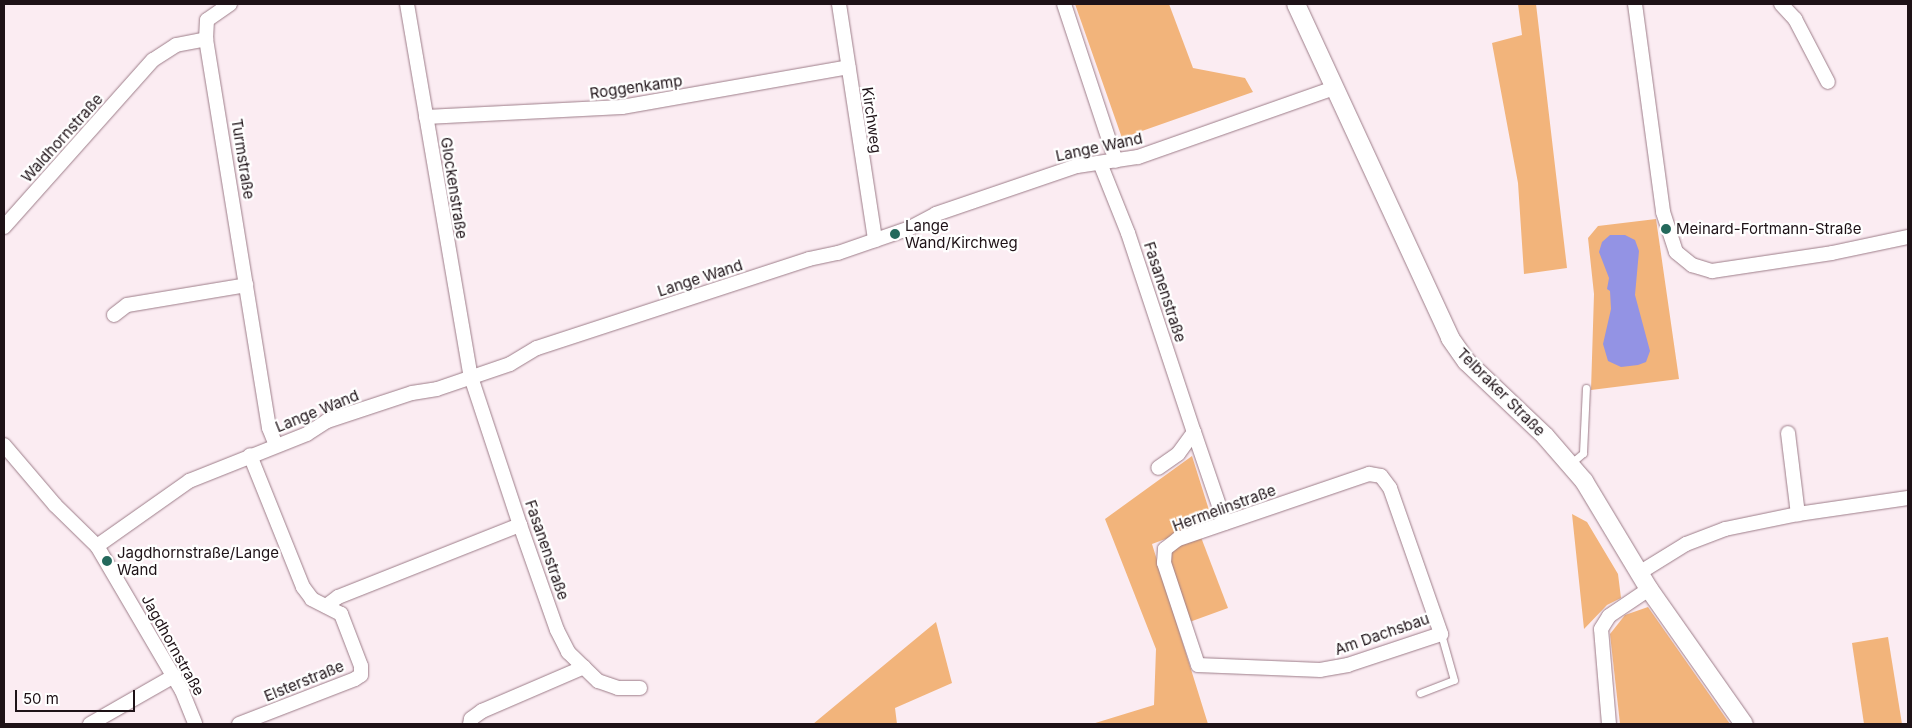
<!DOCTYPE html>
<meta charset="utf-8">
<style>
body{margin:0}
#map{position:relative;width:1912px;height:728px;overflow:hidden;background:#fbecf2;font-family:Inter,sans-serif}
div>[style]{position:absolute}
.green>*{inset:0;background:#f2b47b}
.water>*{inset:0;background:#9393e4}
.roads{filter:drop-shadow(0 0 1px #9d7d89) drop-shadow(0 0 1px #9d7d89)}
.service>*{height:7px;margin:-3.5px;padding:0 3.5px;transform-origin:3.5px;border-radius:3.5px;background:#fff}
.minor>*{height:14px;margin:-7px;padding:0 7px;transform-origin:7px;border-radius:7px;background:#fff}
.tertiary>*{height:18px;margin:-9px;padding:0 9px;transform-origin:9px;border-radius:9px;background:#fff}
.dots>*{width:14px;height:14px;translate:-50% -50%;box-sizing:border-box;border:2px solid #fff;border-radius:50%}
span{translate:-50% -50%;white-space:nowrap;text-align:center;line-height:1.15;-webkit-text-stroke:4.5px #fff;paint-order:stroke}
.street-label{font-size:15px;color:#1e1217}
.poi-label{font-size:15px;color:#1e1217}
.left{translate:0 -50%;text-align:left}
.frame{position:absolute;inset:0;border:5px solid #1e1217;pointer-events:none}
.scale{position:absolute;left:15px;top:690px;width:120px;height:22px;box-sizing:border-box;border:2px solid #1e1217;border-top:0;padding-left:6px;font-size:15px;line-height:18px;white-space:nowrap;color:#1e1217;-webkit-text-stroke:4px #fff;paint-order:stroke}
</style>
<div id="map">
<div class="green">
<i style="clip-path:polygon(1075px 4px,1169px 4px,1193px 68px,1245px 78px,1253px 92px,1122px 138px)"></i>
<i style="clip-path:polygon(1518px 4px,1536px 4px,1567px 268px,1524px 274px,1518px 183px,1492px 43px,1522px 35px)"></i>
<i style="clip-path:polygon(1656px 219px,1679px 379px,1591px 390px,1594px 294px,1588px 238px,1598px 226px)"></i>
<i style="clip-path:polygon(1192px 456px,1209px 510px,1200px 526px,1152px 544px,1208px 724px,1092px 724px,1154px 705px,1156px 649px,1105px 519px)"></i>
<i style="clip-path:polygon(1572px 514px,1587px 522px,1618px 574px,1621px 598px,1607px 605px,1584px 629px)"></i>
<i style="clip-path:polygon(1199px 532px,1228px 608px,1184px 624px,1165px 549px)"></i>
<i style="clip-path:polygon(1648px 607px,1730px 724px,1620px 724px,1610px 634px,1625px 615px)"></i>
<i style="clip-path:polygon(936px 622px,952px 683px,895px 708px,897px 724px,813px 724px)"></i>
<i style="clip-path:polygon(1888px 637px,1902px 724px,1864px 724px,1852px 643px)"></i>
</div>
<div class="water">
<i style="clip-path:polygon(1610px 235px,1625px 235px,1635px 240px,1639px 251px,1635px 295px,1650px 351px,1646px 362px,1638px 365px,1621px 367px,1608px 361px,1603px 344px,1611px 309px,1610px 291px,1607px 289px,1609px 278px,1599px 252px,1602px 242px)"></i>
</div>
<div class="roads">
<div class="service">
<i style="left:1570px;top:464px;width:17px;rotate:-40deg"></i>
<i style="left:1583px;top:453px;width:65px;rotate:-87.4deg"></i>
<i style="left:1420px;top:693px;width:36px;rotate:-21deg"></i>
<i style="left:1454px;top:680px;width:48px;rotate:-105.8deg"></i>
</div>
<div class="minor">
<i style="left:230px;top:4px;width:28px;rotate:145deg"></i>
<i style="left:207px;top:20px;width:19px;rotate:93deg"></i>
<i style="left:206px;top:39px;width:394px;rotate:80.8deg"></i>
<i style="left:269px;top:428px;width:18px;rotate:68deg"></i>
<i style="left:407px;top:4px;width:378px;rotate:80.3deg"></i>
<i style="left:471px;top:377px;width:156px;rotate:71.7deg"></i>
<i style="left:520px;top:525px;width:111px;rotate:70.6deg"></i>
<i style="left:557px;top:630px;width:25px;rotate:63deg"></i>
<i style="left:568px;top:652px;width:42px;rotate:44deg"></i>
<i style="left:598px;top:681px;width:21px;rotate:19deg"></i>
<i style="left:618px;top:688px;width:22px"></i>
<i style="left:839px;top:4px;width:239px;rotate:81.3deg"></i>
<i style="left:1064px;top:4px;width:165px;rotate:71.7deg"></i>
<i style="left:1635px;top:4px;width:210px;rotate:82.3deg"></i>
<i style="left:1663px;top:212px;width:42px;rotate:72deg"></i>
<i style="left:1676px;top:252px;width:21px;rotate:39deg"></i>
<i style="left:1692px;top:265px;width:21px;rotate:17deg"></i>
<i style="left:1712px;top:271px;width:121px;rotate:-8.5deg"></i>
<i style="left:1832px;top:253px;width:78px;rotate:-11.9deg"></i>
<i style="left:1781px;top:4px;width:21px;rotate:47deg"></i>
<i style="left:1795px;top:19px;width:71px;rotate:62.4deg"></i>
<i style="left:426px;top:117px;width:196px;rotate:-2.9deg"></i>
<i style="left:622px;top:107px;width:230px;rotate:-10deg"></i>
<i style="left:1100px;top:163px;width:75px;rotate:68.2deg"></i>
<i style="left:1128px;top:233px;width:210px;rotate:71.7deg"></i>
<i style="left:1194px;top:432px;width:27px;rotate:126deg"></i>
<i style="left:1178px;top:454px;width:24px;rotate:145deg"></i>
<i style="left:4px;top:227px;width:224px;rotate:-48.3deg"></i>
<i style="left:153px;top:60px;width:27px;rotate:-33deg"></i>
<i style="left:176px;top:45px;width:31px;rotate:-11deg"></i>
<i style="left:114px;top:315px;width:16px;rotate:-38deg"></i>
<i style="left:127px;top:305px;width:121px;rotate:-9.5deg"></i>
<i style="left:1194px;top:432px;width:96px;rotate:71.2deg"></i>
<i style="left:1788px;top:433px;width:82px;rotate:83deg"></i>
<i style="left:4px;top:445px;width:79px;rotate:49.6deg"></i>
<i style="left:55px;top:505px;width:59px;rotate:44.3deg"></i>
<i style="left:97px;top:546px;width:168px;rotate:59.6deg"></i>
<i style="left:182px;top:691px;width:35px;rotate:68deg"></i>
<i style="left:1369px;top:474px;width:12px;rotate:9deg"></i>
<i style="left:1381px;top:476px;width:15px;rotate:53deg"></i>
<i style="left:1390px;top:488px;width:155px;rotate:70.7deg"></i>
<i style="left:1441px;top:634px;width:98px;rotate:161.6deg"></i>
<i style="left:1348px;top:665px;width:28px;rotate:170deg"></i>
<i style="left:1320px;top:670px;width:122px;rotate:-177.7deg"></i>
<i style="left:1198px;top:665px;width:108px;rotate:-108.4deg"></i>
<i style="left:1164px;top:563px;width:14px;rotate:-86deg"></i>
<i style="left:1165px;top:549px;width:16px;rotate:-38deg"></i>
<i style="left:1178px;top:539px;width:202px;rotate:-18.8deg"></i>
<i style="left:97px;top:546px;width:113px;rotate:-35.2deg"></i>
<i style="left:189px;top:481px;width:127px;rotate:-21.7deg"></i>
<i style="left:307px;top:434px;width:24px;rotate:-33deg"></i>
<i style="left:327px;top:421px;width:89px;rotate:-18.2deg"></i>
<i style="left:412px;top:393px;width:25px;rotate:-9deg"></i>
<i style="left:437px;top:389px;width:77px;rotate:-18.9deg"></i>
<i style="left:510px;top:364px;width:31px;rotate:-31deg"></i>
<i style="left:537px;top:348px;width:286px;rotate:-18.1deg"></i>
<i style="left:809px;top:259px;width:30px;rotate:-12deg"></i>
<i style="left:838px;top:253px;width:76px;rotate:-19.1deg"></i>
<i style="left:910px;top:228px;width:30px;rotate:-28deg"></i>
<i style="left:936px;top:214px;width:149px;rotate:-18.8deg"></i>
<i style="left:1077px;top:166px;width:62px;rotate:-8.4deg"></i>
<i style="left:1138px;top:157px;width:208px;rotate:-19.4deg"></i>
<i style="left:1639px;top:573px;width:55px;rotate:-31.7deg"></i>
<i style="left:1686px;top:544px;width:42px;rotate:-21deg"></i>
<i style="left:1725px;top:529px;width:75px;rotate:-11.6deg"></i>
<i style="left:1798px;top:514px;width:111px;rotate:-8.3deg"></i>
<i style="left:326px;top:606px;width:15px;rotate:-37deg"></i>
<i style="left:338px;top:597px;width:196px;rotate:-21.6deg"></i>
<i style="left:90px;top:724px;width:97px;rotate:-29.7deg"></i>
<i style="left:239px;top:724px;width:124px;rotate:-21.2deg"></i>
<i style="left:355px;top:679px;width:7px;rotate:-34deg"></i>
<i style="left:361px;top:675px;width:9px;rotate:-90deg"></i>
<i style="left:361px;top:666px;width:56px;rotate:-111deg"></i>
<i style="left:341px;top:614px;width:33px;rotate:-153deg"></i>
<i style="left:312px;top:599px;width:15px;rotate:-127deg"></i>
<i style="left:303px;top:587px;width:142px;rotate:-111.9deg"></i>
<i style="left:470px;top:724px;width:5px;rotate:-79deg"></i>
<i style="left:471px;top:719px;width:14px;rotate:-36deg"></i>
<i style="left:482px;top:711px;width:111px;rotate:-23.3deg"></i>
<i style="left:1609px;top:724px;width:95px;rotate:-94.8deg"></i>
<i style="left:1601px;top:629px;width:15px;rotate:-58deg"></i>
<i style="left:1609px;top:616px;width:48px;rotate:-34deg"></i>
</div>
<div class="tertiary">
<i style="left:1296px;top:4px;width:368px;rotate:65.2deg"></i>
<i style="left:1450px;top:338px;width:29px;rotate:55deg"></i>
<i style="left:1467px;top:362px;width:108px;rotate:43.5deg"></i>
<i style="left:1545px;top:436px;width:60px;rotate:49.1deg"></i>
<i style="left:1584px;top:481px;width:126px;rotate:59deg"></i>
<i style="left:1649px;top:589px;width:165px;rotate:54.9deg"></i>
</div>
</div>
<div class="dots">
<i style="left:1666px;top:229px;background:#24695c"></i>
<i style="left:895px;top:234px;background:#24695c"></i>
<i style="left:107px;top:561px;background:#24695c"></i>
</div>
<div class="street-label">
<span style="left:636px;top:87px;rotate:-8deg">Roggenkamp</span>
<span style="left:872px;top:120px;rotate:82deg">Kirchweg</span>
<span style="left:62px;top:138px;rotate:-48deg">Waldhornstraße</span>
<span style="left:1099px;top:147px;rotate:-12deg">Lange Wand</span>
<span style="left:243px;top:159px;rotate:81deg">Turmstraße</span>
<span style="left:454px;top:188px;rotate:81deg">Glockenstraße</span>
<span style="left:700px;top:278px;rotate:-18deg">Lange Wand</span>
<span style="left:1165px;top:292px;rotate:72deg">Fasanenstraße</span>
<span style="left:1501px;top:392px;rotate:45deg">Telbraker Straße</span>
<span style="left:317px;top:411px;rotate:-22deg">Lange Wand</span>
<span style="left:1224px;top:508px;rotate:-20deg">Hermelinstraße</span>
<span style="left:547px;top:550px;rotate:71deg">Fasanenstraße</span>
<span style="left:1382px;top:634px;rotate:-19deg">Am Dachsbau</span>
<span style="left:173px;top:645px;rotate:61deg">Jagdhornstraße</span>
<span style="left:304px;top:681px;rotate:-22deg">Elsterstraße</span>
</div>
<div class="poi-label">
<span class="left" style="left:905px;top:234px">Lange<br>Wand/Kirchweg</span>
<span class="left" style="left:1676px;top:229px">Meinard-Fortmann-Straße</span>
<span class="left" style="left:117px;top:561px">Jagdhornstraße/Lange<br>Wand</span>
</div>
<div class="frame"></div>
<div class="scale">50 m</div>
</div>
